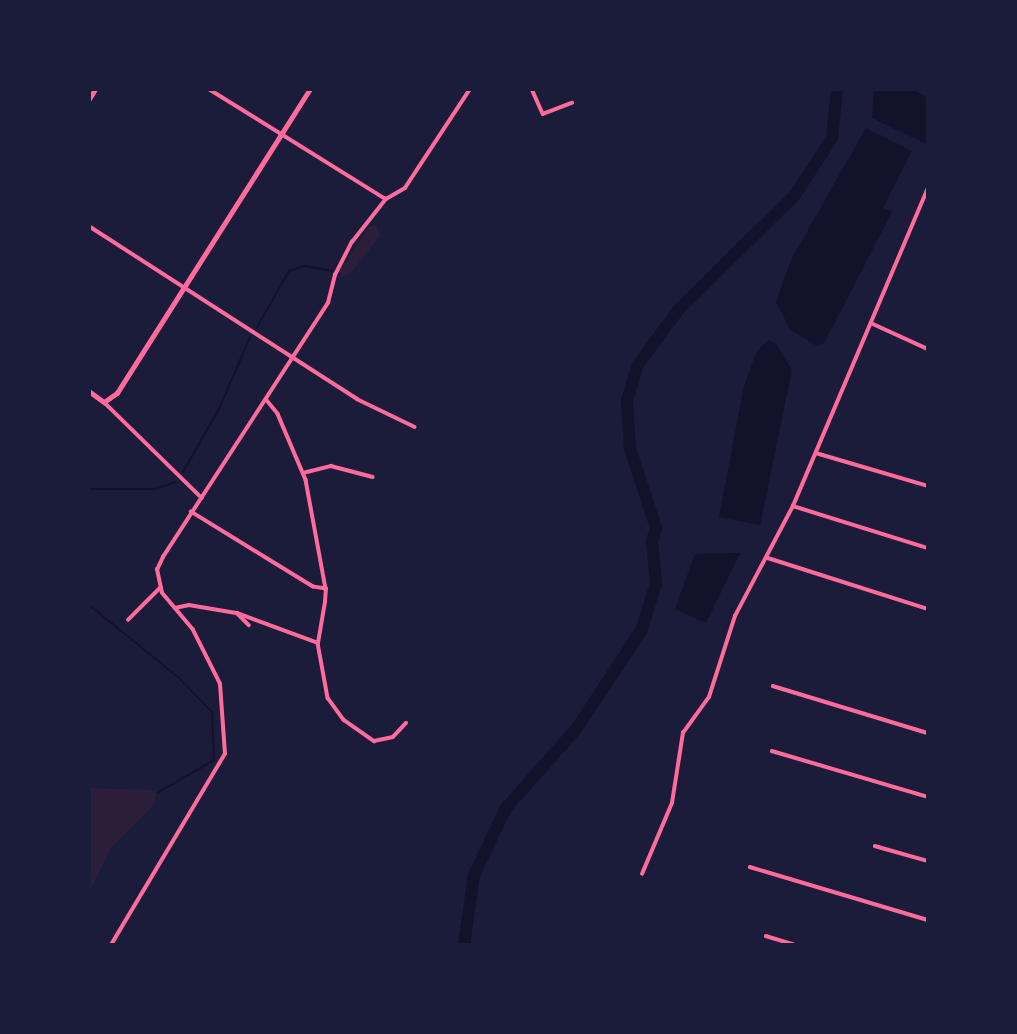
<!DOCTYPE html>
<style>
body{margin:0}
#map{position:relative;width:1017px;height:1034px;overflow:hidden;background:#1b1b3a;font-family:"Public Sans",sans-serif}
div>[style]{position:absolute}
.green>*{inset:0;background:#2a1e3b}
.water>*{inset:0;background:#12122b}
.stream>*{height:2px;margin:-1px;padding:0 1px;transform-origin:1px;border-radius:1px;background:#12122b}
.river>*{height:12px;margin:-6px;padding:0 6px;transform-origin:6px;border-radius:6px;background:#12122b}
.minor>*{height:3.5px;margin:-1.75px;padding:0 1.75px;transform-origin:1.75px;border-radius:1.75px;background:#ff6b9d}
.tertiary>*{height:4.5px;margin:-2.25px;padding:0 2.25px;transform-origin:2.25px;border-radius:2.25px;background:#ff6b9d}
.secondary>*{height:5px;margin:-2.5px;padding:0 2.5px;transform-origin:2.5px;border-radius:2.5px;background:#ff6b9d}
span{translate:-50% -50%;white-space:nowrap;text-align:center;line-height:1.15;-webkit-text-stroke:7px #1b1b3a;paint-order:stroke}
.frame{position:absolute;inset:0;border:91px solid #1b1b3a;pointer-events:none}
</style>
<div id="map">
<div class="green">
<i style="clip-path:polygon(377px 225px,380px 236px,351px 273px,342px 277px,340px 271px,369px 227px)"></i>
<i style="clip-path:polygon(89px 788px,156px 790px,155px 804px,111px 848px,89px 893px)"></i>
</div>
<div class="water">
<i style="clip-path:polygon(874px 89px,912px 89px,928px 98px,926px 144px,872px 118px)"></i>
<i style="clip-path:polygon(866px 128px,912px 151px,883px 208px,892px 212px,824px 343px,817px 346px,790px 329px,776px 302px,791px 260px)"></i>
<i style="clip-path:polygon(768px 340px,776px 344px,792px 370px,760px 525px,719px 517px,744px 386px,756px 353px)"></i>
<i style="clip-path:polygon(740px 553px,706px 623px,675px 609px,695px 554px)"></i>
</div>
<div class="stream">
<i style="left:257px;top:327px;width:64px;rotate:-60.3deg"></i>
<i style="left:289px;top:271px;width:16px;rotate:-18deg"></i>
<i style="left:304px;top:266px;width:29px;rotate:10deg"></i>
<i style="left:183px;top:472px;width:73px;rotate:-60.3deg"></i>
<i style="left:219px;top:409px;width:78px;rotate:-66.7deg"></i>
<i style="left:89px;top:489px;width:66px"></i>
<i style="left:155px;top:489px;width:21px;rotate:-19deg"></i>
<i style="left:89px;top:605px;width:114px;rotate:39deg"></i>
<i style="left:178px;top:677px;width:49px;rotate:45.8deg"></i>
<i style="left:212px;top:712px;width:48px;rotate:87.6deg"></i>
<i style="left:214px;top:760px;width:64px;rotate:149.8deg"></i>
</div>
<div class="river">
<i style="left:464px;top:945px;width:71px;rotate:-81.9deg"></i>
<i style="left:474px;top:875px;width:74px;rotate:-64.5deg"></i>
<i style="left:506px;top:808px;width:107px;rotate:-48.4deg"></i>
<i style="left:577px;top:728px;width:118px;rotate:-56.7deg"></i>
<i style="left:642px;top:629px;width:48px;rotate:-73.1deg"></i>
<i style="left:656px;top:583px;width:42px;rotate:-95.4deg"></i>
<i style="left:652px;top:541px;width:14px;rotate:-73deg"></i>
<i style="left:656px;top:528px;width:84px;rotate:-108deg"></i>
<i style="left:630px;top:448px;width:47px;rotate:-93.7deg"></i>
<i style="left:627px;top:401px;width:36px;rotate:-74deg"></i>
<i style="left:637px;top:366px;width:71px;rotate:-53.6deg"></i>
<i style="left:679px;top:309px;width:163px;rotate:-44.5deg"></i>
<i style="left:795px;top:195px;width:68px;rotate:-57deg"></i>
<i style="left:832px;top:138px;width:49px;rotate:-84.2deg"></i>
</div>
<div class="minor">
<i style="left:209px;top:89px;width:208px;rotate:31.9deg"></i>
<i style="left:532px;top:89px;width:27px;rotate:66deg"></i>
<i style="left:543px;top:114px;width:31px;rotate:-21deg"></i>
<i style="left:89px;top:226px;width:319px;rotate:32.8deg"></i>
<i style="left:357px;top:399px;width:64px;rotate:25.8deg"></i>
<i style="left:871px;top:323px;width:63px;rotate:24.5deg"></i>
<i style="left:266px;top:399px;width:19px;rotate:51deg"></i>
<i style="left:278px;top:414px;width:72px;rotate:67deg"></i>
<i style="left:306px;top:480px;width:111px;rotate:79.6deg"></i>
<i style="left:104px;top:402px;width:137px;rotate:44.4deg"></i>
<i style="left:816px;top:453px;width:117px;rotate:16.4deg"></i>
<i style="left:303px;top:473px;width:29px;rotate:-14deg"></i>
<i style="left:331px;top:466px;width:43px;rotate:14.7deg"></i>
<i style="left:793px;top:506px;width:141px;rotate:17.3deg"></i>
<i style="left:768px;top:558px;width:168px;rotate:17.7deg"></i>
<i style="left:175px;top:608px;width:14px;rotate:-12deg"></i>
<i style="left:189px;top:605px;width:49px;rotate:9.5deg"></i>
<i style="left:237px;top:613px;width:86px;rotate:20.3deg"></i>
<i style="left:318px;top:643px;width:42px;rotate:-80.3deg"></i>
<i style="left:325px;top:602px;width:13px;rotate:-86deg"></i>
<i style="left:326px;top:589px;width:13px;rotate:-171deg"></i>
<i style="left:313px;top:587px;width:143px;rotate:-148.4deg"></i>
<i style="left:237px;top:613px;width:17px;rotate:45deg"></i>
<i style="left:128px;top:620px;width:45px;rotate:-45deg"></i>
<i style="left:318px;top:643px;width:56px;rotate:79.7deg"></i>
<i style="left:328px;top:698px;width:27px;rotate:54deg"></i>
<i style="left:344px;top:720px;width:37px;rotate:35deg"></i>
<i style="left:374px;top:741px;width:19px;rotate:-12deg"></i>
<i style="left:393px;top:737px;width:19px;rotate:-47deg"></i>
<i style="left:773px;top:686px;width:162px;rotate:16.9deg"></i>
<i style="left:772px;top:751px;width:163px;rotate:16.4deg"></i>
<i style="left:875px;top:846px;width:55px;rotate:15.8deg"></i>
<i style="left:750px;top:867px;width:186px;rotate:16.6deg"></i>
<i style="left:642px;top:874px;width:77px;rotate:-67.1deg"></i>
<i style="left:672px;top:803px;width:71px;rotate:-81.1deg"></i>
<i style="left:683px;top:733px;width:44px;rotate:-54.2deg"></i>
<i style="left:709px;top:697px;width:85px;rotate:-72.2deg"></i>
<i style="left:735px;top:616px;width:124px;rotate:-62.2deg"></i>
<i style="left:793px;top:506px;width:345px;rotate:-67deg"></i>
<i style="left:766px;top:936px;width:31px;rotate:17deg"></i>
<i style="left:111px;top:945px;width:222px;rotate:-59.2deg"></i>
<i style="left:225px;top:754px;width:70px;rotate:-94.1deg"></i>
<i style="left:220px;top:684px;width:60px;rotate:-116.6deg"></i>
<i style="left:193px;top:630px;width:48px;rotate:-130deg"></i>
<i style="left:162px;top:593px;width:24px;rotate:-102deg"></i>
<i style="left:157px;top:570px;width:14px;rotate:-65deg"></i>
<i style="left:163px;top:557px;width:303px;rotate:-57deg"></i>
<i style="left:328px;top:303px;width:29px;rotate:-76deg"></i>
<i style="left:335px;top:275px;width:37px;rotate:-63deg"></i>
<i style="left:352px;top:242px;width:55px;rotate:-51.7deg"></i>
<i style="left:386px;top:199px;width:22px;rotate:-30deg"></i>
<i style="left:405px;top:188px;width:118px;rotate:-56.7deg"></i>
</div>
<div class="tertiary">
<i style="left:89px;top:391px;width:19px;rotate:36deg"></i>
<i style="left:104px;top:402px;width:16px;rotate:-35deg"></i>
<i style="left:117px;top:393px;width:360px;rotate:-57.6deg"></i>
</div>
<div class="secondary">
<i style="left:89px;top:99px;width:12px;rotate:-59deg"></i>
</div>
<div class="frame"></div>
</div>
